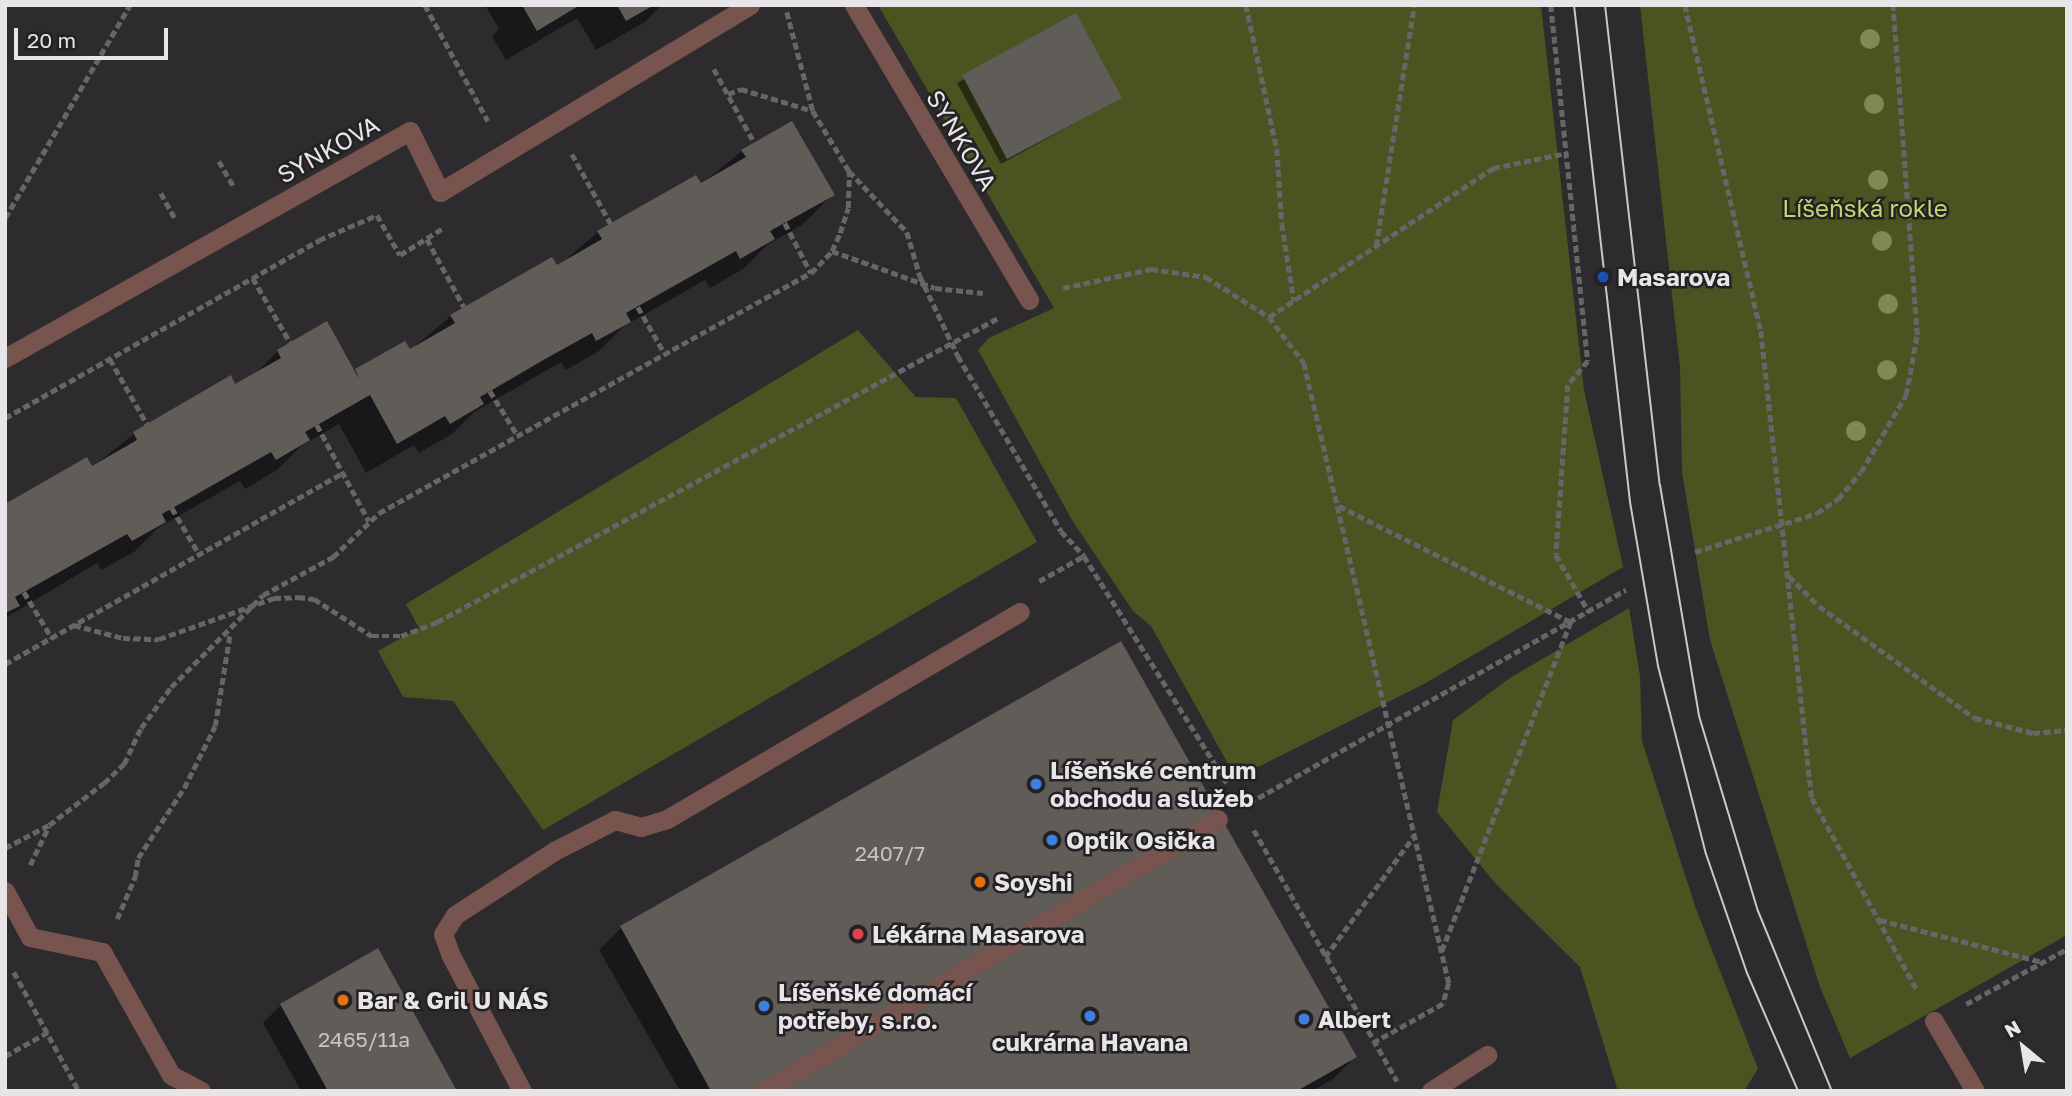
<!DOCTYPE html>
<meta charset="utf-8">
<style>
body{margin:0}
#map{position:relative;width:2072px;height:1096px;overflow:hidden;background:#2e2b2f;font-family:"Golos Text",sans-serif}
div>[style]{position:absolute}
.green>*{inset:0;background:#495420}
.shadow>*{inset:0;background:#0007}
.building>*{inset:0;background:#605d58}
.path>*{height:4.5px;margin-top:-2.25px;transform-origin:0;background:repeating-linear-gradient(90deg,#676568 0 7px,transparent 0 10.5px)}
.service>*{height:19px;margin:-9.5px;padding:0 9.5px;transform-origin:9.5px;border-radius:9.5px;background:#77544d}
.pedestrian>*{height:19px;margin:-9.5px;padding:0 9.5px;transform-origin:9.5px;border-radius:9.5px;background:#77544d}
.minor>*{height:19px;margin:-9.5px;padding:0 9.5px;transform-origin:9.5px;border-radius:9.5px;background:#77544d}
.tram>*{height:2px;margin:-1px;padding:0 1px;transform-origin:1px;border-radius:1px;background:#cac8cb}
.trees>*{width:20px;height:20px;margin:-10px;border-radius:50%;background:#7e8a51}
.dots>*{width:19px;height:19px;translate:-50% -50%;box-sizing:border-box;border:4px solid #242125;border-radius:50%}
span{translate:-50% -50%;white-space:nowrap;text-align:center;line-height:1.15;-webkit-text-stroke:5px #242125;paint-order:stroke}
.number-label{font-size:21px;color:#c5c3c4}
.number-label span{-webkit-text-stroke-width:0}
.street-label{font-size:24px;color:#e7e5e8}
.park-label{font-size:24px;color:#bfd86c}
.poi-label{font-size:24px;color:#e7e5e8;font-weight:700}
.left{translate:0 -50%;text-align:left}
.frame{position:absolute;inset:0;border:7px solid #e7e5e8;pointer-events:none}
.north{position:absolute;left:1988px;top:1012px;width:70px;height:70px;-webkit-text-stroke:5px #242125;paint-order:stroke;rotate:330deg;font-size:19px;font-weight:700;line-height:28px;text-align:center;color:#e7e5e8}
.north::after{content:'';display:block;margin:auto;width:24px;height:32px;background:#e7e5e8;clip-path:polygon(50% 0,100% 100%,50% 72%,0 100%)}
.scale{position:absolute;left:14px;top:28px;width:154px;height:32px;box-sizing:border-box;border:4px solid #e7e5e8;border-top:0;padding-left:9px;font-size:21px;line-height:24px;white-space:nowrap;color:#e7e5e8;-webkit-text-stroke:5px #242125;paint-order:stroke}
</style>
<div id="map">
<div class="green">
<i style="clip-path:polygon(878px 5px,1541px 5px,1584px 390px,1623px 567px,1424px 684px,1236px 778px,1151px 626px,1133px 611px,1072px 520px,978px 350px,989px 338px,1054px 308px)"></i>
<i style="clip-path:polygon(1640px 5px,2067px 5px,2067px 935px,1850px 1058px,1820px 987px,1710px 640px,1682px 472px,1680px 367px)"></i>
<i style="clip-path:polygon(858px 330px,916px 397px,956px 398px,1037px 542px,543px 830px,453px 701px,403px 697px,378px 651px,419px 628px,406px 604px)"></i>
<i style="clip-path:polygon(1629px 608px,1640px 676px,1642px 741px,1695px 906px,1758px 1069px,1744px 1091px,1618px 1091px,1580px 967px,1496px 884px,1437px 812px,1453px 720px,1510px 678px)"></i>
</div>
<div class="shadow">
<i style="clip-path:polygon(485px 5px,661px 5px,645px 22px,596px 50px,577px 18px,506px 60px,492px 36px,499px 29px)"></i>
<i style="clip-path:polygon(1075px 16px,1120px 98px,1001px 164px,957px 83px)"></i>
<i style="clip-path:polygon(742px 151px,832px 195px,802px 225px,767px 245px,743px 269px,710px 288px,705px 280px,624px 326px,599px 351px,566px 370px,561px 362px,474px 412px,452px 434px,419px 453px,414px 445px,366px 473px,339px 424px,302px 445px,277px 470px,245px 489px,240px 481px,159px 527px,134px 552px,101px 570px,97px 563px,5px 618px,5px 506px,91px 468px,134px 434px,230px 378px,235px 386px,254px 375px,278px 351px,353px 372px,405px 343px,409px 351px,451px 316px,556px 268px,598px 232px,700px 185px)"></i>
<i style="clip-path:polygon(621px 928px,1355px 1057px,1333px 1079px,1312px 1091px,680px 1091px,599px 950px)"></i>
<i style="clip-path:polygon(281px 1005px,455px 1091px,301px 1091px,263px 1023px)"></i>
</div>
<div class="building">
<i style="clip-path:polygon(522px 5px,580px 5px,537px 31px)"></i>
<i style="clip-path:polygon(617px 5px,654px 5px,626px 21px)"></i>
<i style="clip-path:polygon(1076px 13px,1122px 98px,1007px 159px,962px 75px)"></i>
<i style="clip-path:polygon(792px 121px,835px 195px,770px 231px,775px 239px,740px 259px,736px 251px,626px 313px,631px 322px,596px 341px,592px 333px,545px 359px,480px 397px,484px 404px,450px 424px,445px 416px,397px 444px,370px 395px,305px 432px,310px 440px,276px 460px,271px 452px,162px 514px,166px 522px,132px 541px,127px 534px,15px 597px,20px 606px,5px 613px,5px 504px,87px 457px,92px 466px,137px 440px,133px 432px,231px 375px,235px 384px,281px 358px,277px 350px,327px 321px,359px 379px,355px 369px,405px 341px,410px 349px,455px 323px,450px 315px,552px 257px,557px 265px,602px 239px,597px 231px,696px 175px,701px 183px,746px 157px,741px 150px)"></i>
<i style="clip-path:polygon(1121px 641px,1357px 1057px,1297px 1091px,711px 1091px,620px 926px)"></i>
<i style="clip-path:polygon(378px 948px,457px 1091px,328px 1091px,280px 1004px)"></i>
</div>
<div class="path">
<i style="left:425px;top:5px;width:132px;rotate:61.5deg"></i>
<i style="left:1246px;top:5px;width:147px;rotate:77.9deg"></i>
<i style="left:1277px;top:149px;width:75px;rotate:86.2deg"></i>
<i style="left:1282px;top:224px;width:78px;rotate:81.1deg"></i>
<i style="left:1551px;top:5px;width:358px;rotate:84.1deg"></i>
<i style="left:1588px;top:361px;width:31px;rotate:130deg"></i>
<i style="left:1568px;top:385px;width:170px;rotate:94deg"></i>
<i style="left:1556px;top:555px;width:66px;rotate:59.9deg"></i>
<i style="left:1685px;top:5px;width:335px;rotate:76.9deg"></i>
<i style="left:1761px;top:331px;width:470px;rotate:83.8deg"></i>
<i style="left:1812px;top:798px;width:219px;rotate:61.3deg"></i>
<i style="left:787px;top:12px;width:102px;rotate:75.3deg"></i>
<i style="left:813px;top:111px;width:70px;rotate:59deg"></i>
<i style="left:849px;top:171px;width:84px;rotate:46.4deg"></i>
<i style="left:907px;top:232px;width:46px;rotate:73.5deg"></i>
<i style="left:920px;top:276px;width:89px;rotate:64.6deg"></i>
<i style="left:958px;top:356px;width:203px;rotate:59.5deg"></i>
<i style="left:1061px;top:531px;width:34px;rotate:47deg"></i>
<i style="left:1084px;top:556px;width:268px;rotate:57.8deg"></i>
<i style="left:714px;top:69px;width:83px;rotate:61.3deg"></i>
<i style="left:728px;top:94px;width:14px;rotate:-21deg"></i>
<i style="left:741px;top:89px;width:75px;rotate:17deg"></i>
<i style="left:572px;top:154px;width:80px;rotate:60.9deg"></i>
<i style="left:219px;top:161px;width:30px;rotate:60deg"></i>
<i style="left:161px;top:193px;width:31px;rotate:61deg"></i>
<i style="left:5px;top:218px;width:247px;rotate:-59.6deg"></i>
<i style="left:785px;top:223px;width:56px;rotate:62.5deg"></i>
<i style="left:427px;top:239px;width:77px;rotate:61.4deg"></i>
<i style="left:1376px;top:246px;width:244px;rotate:-81deg"></i>
<i style="left:832px;top:251px;width:109px;rotate:19.8deg"></i>
<i style="left:935px;top:288px;width:48px;rotate:5.9deg"></i>
<i style="left:253px;top:278px;width:74px;rotate:60deg"></i>
<i style="left:1063px;top:288px;width:90px;rotate:-12.2deg"></i>
<i style="left:1151px;top:269px;width:56px;rotate:8.3deg"></i>
<i style="left:1206px;top:277px;width:75px;rotate:32.4deg"></i>
<i style="left:1269px;top:317px;width:58px;rotate:52.7deg"></i>
<i style="left:1304px;top:363px;width:637px;rotate:76.84deg"></i>
<i style="left:1449px;top:983px;width:22px;rotate:106deg"></i>
<i style="left:1443px;top:1004px;width:78px;rotate:150.8deg"></i>
<i style="left:638px;top:307px;width:54px;rotate:60.1deg"></i>
<i style="left:1269px;top:317px;width:269px;rotate:-33.6deg"></i>
<i style="left:1493px;top:168px;width:76px;rotate:-11.5deg"></i>
<i style="left:110px;top:359px;width:75px;rotate:60.4deg"></i>
<i style="left:490px;top:391px;width:53px;rotate:58.1deg"></i>
<i style="left:5px;top:418px;width:361px;rotate:-29.5deg"></i>
<i style="left:319px;top:240px;width:63px;rotate:-23.3deg"></i>
<i style="left:377px;top:215px;width:46px;rotate:60.1deg"></i>
<i style="left:400px;top:255px;width:51px;rotate:-32.1deg"></i>
<i style="left:317px;top:425px;width:109px;rotate:61.6deg"></i>
<i style="left:1339px;top:506px;width:259px;rotate:26.6deg"></i>
<i style="left:1571px;top:622px;width:354px;rotate:111.4deg"></i>
<i style="left:172px;top:508px;width:53px;rotate:59.6deg"></i>
<i style="left:1695px;top:552px;width:128px;rotate:-17.7deg"></i>
<i style="left:1817px;top:513px;width:25px;rotate:-34deg"></i>
<i style="left:1838px;top:499px;width:35px;rotate:-50deg"></i>
<i style="left:1861px;top:472px;width:89px;rotate:-59.7deg"></i>
<i style="left:1906px;top:395px;width:61px;rotate:-79.6deg"></i>
<i style="left:1917px;top:335px;width:331px;rotate:-94.2deg"></i>
<i style="left:1789px;top:576px;width:42px;rotate:45deg"></i>
<i style="left:1819px;top:606px;width:192px;rotate:35.7deg"></i>
<i style="left:1975px;top:718px;width:60px;rotate:14.5deg"></i>
<i style="left:2033px;top:733px;width:34px;rotate:-5deg"></i>
<i style="left:1039px;top:581px;width:51px;rotate:-29.1deg"></i>
<i style="left:24px;top:592px;width:54px;rotate:58.7deg"></i>
<i style="left:74px;top:625px;width:51px;rotate:14.9deg"></i>
<i style="left:123px;top:638px;width:36px;rotate:2deg"></i>
<i style="left:159px;top:639px;width:122px;rotate:-19.6deg"></i>
<i style="left:274px;top:598px;width:24px;rotate:-2deg"></i>
<i style="left:298px;top:597px;width:16px;rotate:7deg"></i>
<i style="left:314px;top:599px;width:69px;rotate:32.5deg"></i>
<i style="left:372px;top:636px;width:29px"></i>
<i style="left:401px;top:636px;width:39px;rotate:-21deg"></i>
<i style="left:437px;top:622px;width:638px;rotate:-28.45deg"></i>
<i style="left:5px;top:664px;width:388px;rotate:-29.5deg"></i>
<i style="left:1249px;top:803px;width:433px;rotate:-29.5deg"></i>
<i style="left:1254px;top:830px;width:289px;rotate:60.3deg"></i>
<i style="left:5px;top:848px;width:50px;rotate:-27.6deg"></i>
<i style="left:49px;top:825px;width:69px;rotate:-37.4deg"></i>
<i style="left:104px;top:783px;width:28px;rotate:-44deg"></i>
<i style="left:124px;top:764px;width:40px;rotate:-65deg"></i>
<i style="left:141px;top:728px;width:51px;rotate:-53.8deg"></i>
<i style="left:171px;top:687px;width:130px;rotate:-45deg"></i>
<i style="left:263px;top:595px;width:80px;rotate:-28.5deg"></i>
<i style="left:333px;top:557px;width:64px;rotate:-43.7deg"></i>
<i style="left:379px;top:513px;width:494px;rotate:-29.1deg"></i>
<i style="left:811px;top:273px;width:30px;rotate:-46deg"></i>
<i style="left:832px;top:251px;width:20px;rotate:-66deg"></i>
<i style="left:840px;top:233px;width:26px;rotate:-72deg"></i>
<i style="left:848px;top:208px;width:37px;rotate:-88deg"></i>
<i style="left:30px;top:865px;width:43px;rotate:-64deg"></i>
<i style="left:117px;top:919px;width:46px;rotate:-66.8deg"></i>
<i style="left:135px;top:877px;width:19px;rotate:-81deg"></i>
<i style="left:138px;top:858px;width:84px;rotate:-56.7deg"></i>
<i style="left:184px;top:788px;width:69px;rotate:-63.4deg"></i>
<i style="left:215px;top:726px;width:94px;rotate:-80.8deg"></i>
<i style="left:1880px;top:920px;width:167px;rotate:14.5deg"></i>
<i style="left:1325px;top:957px;width:150px;rotate:-53.7deg"></i>
<i style="left:14px;top:972px;width:136px;rotate:61.4deg"></i>
<i style="left:1966px;top:1004px;width:115px;rotate:-28.6deg"></i>
<i style="left:5px;top:1056px;width:49px;rotate:-29.2deg"></i>
</div>
<div class="service">
<i style="left:5px;top:891px;width:52px;rotate:61.5deg"></i>
<i style="left:30px;top:937px;width:74px;rotate:11.8deg"></i>
<i style="left:102px;top:952px;width:141px;rotate:60.7deg"></i>
<i style="left:171px;top:1075px;width:34px;rotate:28deg"></i>
<i style="left:522px;top:1091px;width:153px;rotate:-117.7deg"></i>
<i style="left:451px;top:956px;width:23px;rotate:-110deg"></i>
<i style="left:443px;top:934px;width:22px;rotate:-58deg"></i>
<i style="left:455px;top:915px;width:120px;rotate:-32.8deg"></i>
<i style="left:556px;top:850px;width:66px;rotate:-27deg"></i>
<i style="left:615px;top:820px;width:27px;rotate:15deg"></i>
<i style="left:641px;top:827px;width:27px;rotate:-17deg"></i>
<i style="left:667px;top:819px;width:409px;rotate:-30.4deg"></i>
<i style="left:1431px;top:1091px;width:67px;rotate:-32.7deg"></i>
</div>
<div class="pedestrian">
<i style="left:854px;top:5px;width:343px;rotate:59.3deg"></i>
<i style="left:1934px;top:1021px;width:81px;rotate:59.6deg"></i>
<i style="left:764px;top:1091px;width:529px;rotate:-30.93deg"></i>
</div>
<div class="minor">
<i style="left:5px;top:358px;width:464px;rotate:-29.3deg"></i>
<i style="left:410px;top:131px;width:68px;rotate:63.8deg"></i>
<i style="left:440px;top:192px;width:362px;rotate:-31.1deg"></i>
</div>
<div class="tram">
<i style="left:1574px;top:5px;width:500px;rotate:83.57deg"></i>
<i style="left:1630px;top:502px;width:166px;rotate:80.3deg"></i>
<i style="left:1658px;top:666px;width:194px;rotate:75.7deg"></i>
<i style="left:1706px;top:854px;width:126px;rotate:71deg"></i>
<i style="left:1747px;top:973px;width:129px;rotate:66.6deg"></i>
<i style="left:1605px;top:5px;width:483px;rotate:83.5deg"></i>
<i style="left:1660px;top:485px;width:234px;rotate:80.4deg"></i>
<i style="left:1699px;top:716px;width:204px;rotate:73.2deg"></i>
<i style="left:1758px;top:911px;width:195px;rotate:67.7deg"></i>
</div>
<div class="trees">
<i style="left:1870px;top:39px"></i>
<i style="left:1874px;top:104px"></i>
<i style="left:1878px;top:180px"></i>
<i style="left:1882px;top:241px"></i>
<i style="left:1888px;top:304px"></i>
<i style="left:1887px;top:370px"></i>
<i style="left:1856px;top:431px"></i>
</div>
<div class="dots">
<i style="left:1603px;top:277px;background:#1a4fb4"></i>
<i style="left:1036px;top:784px;background:#3f7fe0"></i>
<i style="left:1052px;top:840px;background:#3f7fe0"></i>
<i style="left:980px;top:882px;background:#e8710a"></i>
<i style="left:858px;top:934px;background:#e0444e"></i>
<i style="left:343px;top:1000px;background:#e8710a"></i>
<i style="left:764px;top:1006px;background:#3f7fe0"></i>
<i style="left:1090px;top:1016px;background:#3f7fe0"></i>
<i style="left:1304px;top:1019px;background:#3f7fe0"></i>
</div>
<div class="number-label">
<span style="left:890px;top:853px">2407/7</span>
<span style="left:364px;top:1039px">2465/11a</span>
</div>
<div class="street-label">
<span style="left:962px;top:140px;rotate:59deg">SYNKOVA</span>
<span style="left:328px;top:149px;rotate:-29deg">SYNKOVA</span>
</div>
<div class="park-label">
<span style="left:1865px;top:208px">Líšeňská rokle</span>
</div>
<div class="poi-label">
<span class="left" style="left:1617px;top:277px">Masarova</span>
<span class="left" style="left:1050px;top:784px">Líšeňské centrum<br>obchodu a služeb</span>
<span class="left" style="left:1066px;top:840px">Optik Osička</span>
<span class="left" style="left:994px;top:882px">Soyshi</span>
<span class="left" style="left:872px;top:934px">Lékárna Masarova</span>
<span class="left" style="left:778px;top:1006px">Líšeňské domácí<br>potřeby, s.r.o.</span>
<span class="left" style="left:357px;top:1000px">Bar &amp; Gril U NÁS</span>
<span class="left" style="left:1318px;top:1019px">Albert</span>
<span style="left:1090px;top:1042px">cukrárna Havana</span>
</div>
<div class="frame"></div>
<div class="north">N</div>
<div class="scale">20 m</div>
</div>
